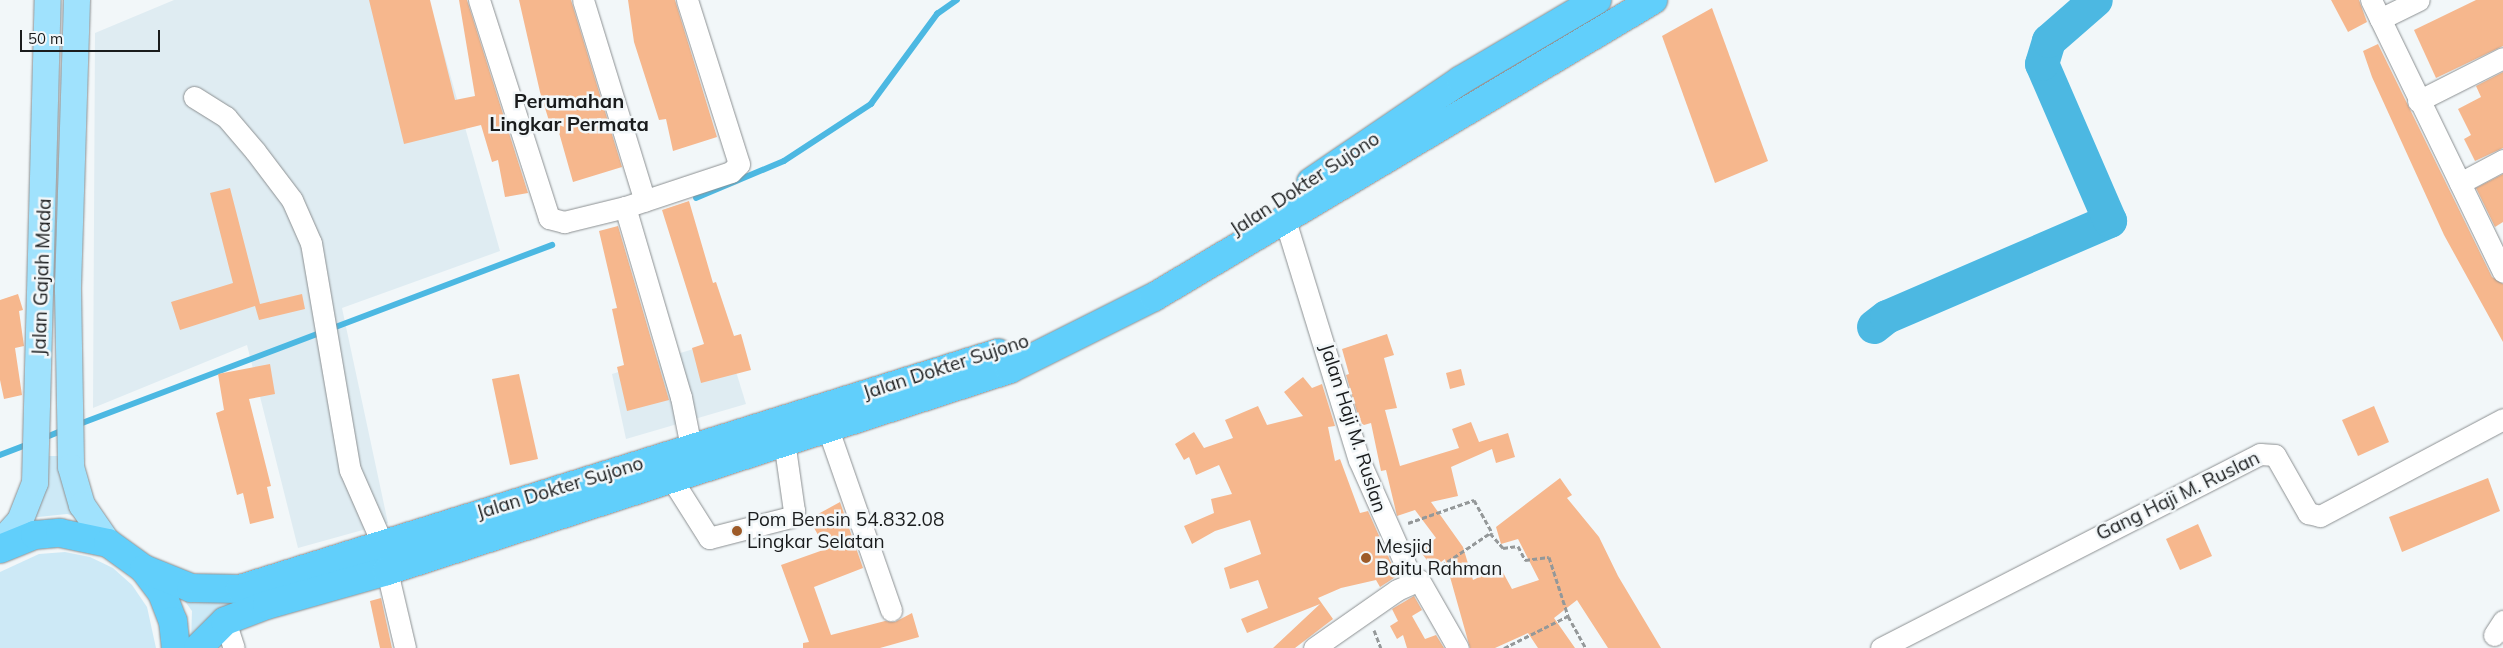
<!DOCTYPE html>
<style>
body{margin:0}
#map{position:relative;width:2503px;height:648px;overflow:hidden;background:#f2f7f9;font-family:Mulish,sans-serif}
div>[style]{position:absolute}
.built>*{inset:0;background:#dfecf2}
.green>*{inset:0;background:#cde9f6}
.stream>*{height:5.5px;margin:-2.75px;padding:0 2.75px;transform-origin:2.75px;border-radius:2.75px;background:#4cb8e2}
.river>*{height:34px;margin:-17px;padding:0 17px;transform-origin:17px;border-radius:17px;background:#4cb8e2}
.building>*{inset:0;background:#f6b78d}
.path>*{height:3px;margin-top:-1.5px;transform-origin:0;background:repeating-linear-gradient(90deg,#949899 0 5px,transparent 0 7.5px)}
.roads{filter:drop-shadow(0 0 1px #8c9092) drop-shadow(0 0 1px #8c9092)}
.minor>*{height:21px;margin:-10.5px;padding:0 10.5px;transform-origin:10.5px;border-radius:10.5px;background:#fff}
.major>*{height:26px;margin:-13px;padding:0 13px;transform-origin:13px;border-radius:13px;background:#a0e2fd}
.highway>*{height:28px;margin:-14px;padding:0 14px;transform-origin:14px;border-radius:14px;background:#61cffb}
.dots>*{width:14px;height:14px;translate:-50% -50%;box-sizing:border-box;border:2px solid #f2f7f9;border-radius:50%}
span{translate:-50% -50%;white-space:nowrap;text-align:center;line-height:1.15;-webkit-text-stroke:5px #f2f7f9;paint-order:stroke}
.street-label{font-size:19px;color:#1a1c1d}
.poi-label{font-size:19px;color:#1a1c1d}
.left{translate:0 -50%;text-align:left}
.neighbourhood-label{font-size:20px;color:#1a1c1d;font-weight:700}
.scale{position:absolute;left:20px;top:30px;width:140px;height:22px;box-sizing:border-box;border:2px solid #1a1c1d;border-top:0;padding-left:6px;font-size:15px;line-height:18px;white-space:nowrap;color:#1a1c1d;-webkit-text-stroke:4px #f2f7f9;paint-order:stroke}
</style>
<div id="map">
<div class="built">
<i style="clip-path:polygon(174px 0,429px 0,500px 251px,342px 308px,388px 523px,298px 548px,247px 345px,93px 408px,95px 33px)"></i>
<i style="clip-path:polygon(726px 339px,746px 404px,626px 439px,612px 374px)"></i>
</div>
<div class="green">
<i style="clip-path:polygon(49px 456px,60px 456px,83px 518px,67px 514px,29px 518px,48px 481px)"></i>
<i style="clip-path:polygon(65px 552px,90px 557px,113px 568px,132px 585px,147px 607px,156px 648px,0 648px,0 572px,39px 554px)"></i>
<i style="clip-path:polygon(174px 586px,265px 589px,204px 623px,191px 641px,192px 611px)"></i>
</div>
<div class="stream">
<i style="left:696px;top:198px;width:95px;rotate:-22.8deg"></i>
<i style="left:784px;top:161px;width:104px;rotate:-33.2deg"></i>
<i style="left:871px;top:104px;width:112px;rotate:-53.7deg"></i>
<i style="left:937px;top:14px;width:24px;rotate:-35deg"></i>
<i style="left:77px;top:425px;width:508px;rotate:-20.75deg"></i>
<i style="left:44px;top:438px;width:22px;rotate:-22deg"></i>
<i style="left:0;top:455px;width:31px;rotate:-21deg"></i>
</div>
<div class="river">
<i style="left:1874px;top:327px;width:16px;rotate:-38deg"></i>
<i style="left:1887px;top:317px;width:243px;rotate:-23.3deg"></i>
<i style="left:2110px;top:221px;width:171px;rotate:-113.4deg"></i>
<i style="left:2042px;top:64px;width:24px;rotate:-73deg"></i>
<i style="left:2049px;top:41px;width:62px;rotate:-41.1deg"></i>
</div>
<div class="building">
<i style="clip-path:polygon(369px 0,430px 0,455px 100px,475px 96px,459px 0,467px 0,528px 193px,505px 197px,498px 160px,492px 162px,481px 125px,404px 144px)"></i>
<i style="clip-path:polygon(519px 0,571px 0,622px 167px,573px 182px,556px 122px,550px 124px,540px 92px)"></i>
<i style="clip-path:polygon(628px 0,675px 0,717px 137px,673px 151px,666px 119px,659px 120px,634px 42px)"></i>
<i style="clip-path:polygon(2331px 0,2359px 0,2367px 22px,2348px 32px)"></i>
<i style="clip-path:polygon(2476px 0,2503px 0,2503px 46px,2436px 78px,2414px 30px)"></i>
<i style="clip-path:polygon(1712px 8px,1768px 161px,1715px 183px,1662px 36px)"></i>
<i style="clip-path:polygon(2378px 44px,2492px 277px,2503px 284px,2503px 342px,2444px 235px,2372px 77px,2363px 51px)"></i>
<i style="clip-path:polygon(2503px 72px,2503px 148px,2475px 161px,2464px 139px,2471px 135px,2458px 109px,2481px 97px,2476px 86px)"></i>
<i style="clip-path:polygon(2503px 174px,2503px 222px,2495px 227px,2476px 188px)"></i>
<i style="clip-path:polygon(230px 188px,260px 304px,302px 294px,305px 309px,259px 320px,255px 306px,180px 330px,171px 302px,233px 283px,210px 193px)"></i>
<i style="clip-path:polygon(689px 201px,713px 283px,716px 282px,734px 336px,741px 334px,751px 370px,701px 383px,692px 348px,704px 344px,662px 210px)"></i>
<i style="clip-path:polygon(618px 226px,669px 400px,627px 411px,617px 367px,624px 365px,612px 309px,617px 308px,599px 231px)"></i>
<i style="clip-path:polygon(18px 294px,23px 310px,19px 311px,24px 346px,15px 348px,22px 395px,4px 399px,0 380px,0 300px)"></i>
<i style="clip-path:polygon(1387px 334px,1394px 355px,1384px 358px,1397px 408px,1385px 410px,1400px 466px,1459px 448px,1452px 429px,1471px 422px,1479px 442px,1508px 433px,1515px 457px,1496px 463px,1492px 449px,1451px 467px,1458px 496px,1431px 502px,1463px 547px,1473px 580px,1500px 567px,1512px 589px,1539px 580px,1518px 539px,1501px 544px,1496px 527px,1560px 478px,1572px 495px,1567px 498px,1599px 537px,1618px 576px,1661px 648px,1608px 648px,1577px 600px,1554px 618px,1575px 648px,1538px 648px,1528px 633px,1495px 648px,1470px 648px,1445px 559px,1433px 568px,1420px 551px,1436px 538px,1415px 510px,1397px 516px,1386px 470px,1381px 471px,1371px 423px,1364px 425px,1360px 422px,1346px 375px,1349px 374px,1342px 349px)"></i>
<i style="clip-path:polygon(270px 364px,275px 394px,249px 399px,271px 486px,267px 487px,274px 518px,250px 524px,243px 493px,237px 495px,216px 413px,224px 410px,218px 374px)"></i>
<i style="clip-path:polygon(1461px 369px,1465px 385px,1450px 389px,1446px 373px)"></i>
<i style="clip-path:polygon(519px 374px,538px 459px,510px 465px,492px 379px)"></i>
<i style="clip-path:polygon(1303px 377px,1312px 388px,1322px 384px,1335px 426px,1328px 427px,1335px 461px,1340px 459px,1360px 513px,1368px 511px,1397px 576px,1380px 587px,1376px 580px,1341px 588px,1318px 598px,1333px 619px,1295px 648px,1273px 648px,1320px 604px,1247px 633px,1241px 619px,1268px 608px,1258px 580px,1230px 589px,1224px 568px,1261px 554px,1250px 520px,1215px 531px,1192px 544px,1184px 526px,1214px 513px,1211px 499px,1232px 494px,1219px 465px,1196px 475px,1189px 457px,1184px 460px,1175px 444px,1194px 432px,1204px 448px,1233px 438px,1225px 420px,1258px 406px,1267px 425px,1303px 416px,1284px 392px)"></i>
<i style="clip-path:polygon(2374px 406px,2389px 442px,2358px 456px,2342px 420px)"></i>
<i style="clip-path:polygon(2488px 478px,2500px 511px,2402px 552px,2389px 517px)"></i>
<i style="clip-path:polygon(840px 502px,863px 568px,814px 587px,831px 635px,885px 621px,895px 622px,912px 613px,919px 637px,880px 648px,803px 648px,803px 643px,809px 642px,781px 565px,826px 549px,809px 519px)"></i>
<i style="clip-path:polygon(2198px 524px,2212px 556px,2180px 570px,2166px 539px)"></i>
<i style="clip-path:polygon(1414px 596px,1422px 610px,1412px 616px,1425px 639px,1436px 635px,1444px 648px,1407px 648px,1403px 635px,1397px 639px,1390px 626px,1398px 621px,1392px 609px)"></i>
<i style="clip-path:polygon(381px 598px,392px 648px,380px 648px,370px 601px)"></i>
</div>
<div class="path">
<i style="left:1408px;top:523px;width:70px;rotate:-19.2deg"></i>
<i style="left:1474px;top:500px;width:38px;rotate:61deg"></i>
<i style="left:1435px;top:570px;width:66px;rotate:-33.9deg"></i>
<i style="left:1490px;top:533px;width:20px;rotate:49deg"></i>
<i style="left:1503px;top:548px;width:15px;rotate:-8deg"></i>
<i style="left:1518px;top:546px;width:16px;rotate:63deg"></i>
<i style="left:1525px;top:560px;width:24px;rotate:-7deg"></i>
<i style="left:1549px;top:557px;width:62px;rotate:72.1deg"></i>
<i style="left:1568px;top:616px;width:37px;rotate:61deg"></i>
<i style="left:1374px;top:630px;width:19px;rotate:69deg"></i>
<i style="left:1504px;top:648px;width:72px;rotate:-26.6deg"></i>
</div>
<div class="roads">
<div class="minor">
<i style="left:479px;top:0;width:229px;rotate:72.2deg"></i>
<i style="left:549px;top:218px;width:16px;rotate:15deg"></i>
<i style="left:564px;top:222px;width:63px;rotate:-13.8deg"></i>
<i style="left:583px;top:0;width:210px;rotate:72.9deg"></i>
<i style="left:687px;top:0;width:172px;rotate:72.4deg"></i>
<i style="left:739px;top:164px;width:11px;rotate:135deg"></i>
<i style="left:731px;top:172px;width:112px;rotate:161.7deg"></i>
<i style="left:625px;top:207px;width:198px;rotate:73.6deg"></i>
<i style="left:681px;top:397px;width:51px;rotate:78.7deg"></i>
<i style="left:2371px;top:0;width:302px;rotate:64.1deg"></i>
<i style="left:2380px;top:19px;width:43px;rotate:-26deg"></i>
<i style="left:194px;top:97px;width:38px;rotate:32deg"></i>
<i style="left:226px;top:117px;width:45px;rotate:49.5deg"></i>
<i style="left:255px;top:151px;width:61px;rotate:52.9deg"></i>
<i style="left:292px;top:200px;width:47px;rotate:66.2deg"></i>
<i style="left:311px;top:243px;width:230px;rotate:80.3deg"></i>
<i style="left:350px;top:470px;width:80px;rotate:66.3deg"></i>
<i style="left:2418px;top:101px;width:95px;rotate:-26.8deg"></i>
<i style="left:2460px;top:183px;width:49px;rotate:-28.1deg"></i>
<i style="left:1285px;top:220px;width:251px;rotate:72.9deg"></i>
<i style="left:1359px;top:460px;width:133px;rotate:66.1deg"></i>
<i style="left:828px;top:429px;width:192px;rotate:70.8deg"></i>
<i style="left:671px;top:478px;width:71px;rotate:57.7deg"></i>
<i style="left:709px;top:538px;width:85px;rotate:-14.4deg"></i>
<i style="left:791px;top:517px;width:7px;rotate:-63deg"></i>
<i style="left:794px;top:511px;width:71px;rotate:-98.1deg"></i>
<i style="left:387px;top:571px;width:79px;rotate:76.8deg"></i>
<i style="left:225px;top:621px;width:28px;rotate:72deg"></i>
<i style="left:2494px;top:635px;width:17px;rotate:-57deg"></i>
<i style="left:1314px;top:648px;width:101px;rotate:-34.9deg"></i>
<i style="left:1397px;top:590px;width:24px;rotate:-24deg"></i>
<i style="left:1419px;top:580px;width:78px;rotate:60.2deg"></i>
<i style="left:1881px;top:648px;width:426px;rotate:-27.1deg"></i>
<i style="left:2260px;top:454px;width:15px;rotate:4deg"></i>
<i style="left:2275px;top:455px;width:67px;rotate:60.4deg"></i>
<i style="left:2308px;top:513px;width:12px;rotate:14deg"></i>
<i style="left:2320px;top:516px;width:207px;rotate:-27.9deg"></i>
</div>
<div class="major">
<i style="left:77px;top:0;width:290px;rotate:91.8deg"></i>
<i style="left:68px;top:290px;width:177px;rotate:89deg"></i>
<i style="left:71px;top:467px;width:40px;rotate:74deg"></i>
<i style="left:82px;top:505px;width:46px;rotate:55.6deg"></i>
<i style="left:0;top:543px;width:30px;rotate:-48deg"></i>
<i style="left:20px;top:521px;width:41px;rotate:-68.5deg"></i>
<i style="left:35px;top:483px;width:483px;rotate:-88.5deg"></i>
</div>
<div class="highway">
<i style="left:1311px;top:182px;width:181px;rotate:-34.2deg"></i>
<i style="left:1461px;top:80px;width:158px;rotate:-30.5deg"></i>
<i style="left:0;top:549px;width:38px;rotate:-22deg"></i>
<i style="left:35px;top:535px;width:25px;rotate:-5deg"></i>
<i style="left:60px;top:533px;width:49px;rotate:11.8deg"></i>
<i style="left:108px;top:543px;width:44px;rotate:35.8deg"></i>
<i style="left:144px;top:569px;width:30px;rotate:53deg"></i>
<i style="left:162px;top:593px;width:30px;rotate:69deg"></i>
<i style="left:173px;top:621px;width:27px;rotate:84deg"></i>
<i style="left:144px;top:569px;width:51px;rotate:22deg"></i>
<i style="left:191px;top:588px;width:49px;rotate:1.2deg"></i>
<i style="left:240px;top:589px;width:794px;rotate:-17.29deg"></i>
<i style="left:198px;top:648px;width:38px;rotate:-45deg"></i>
<i style="left:225px;top:621px;width:45px;rotate:-20.9deg"></i>
<i style="left:267px;top:605px;width:125px;rotate:-15.8deg"></i>
<i style="left:387px;top:571px;width:655px;rotate:-17.96deg"></i>
<i style="left:1010px;top:369px;width:161px;rotate:-26.6deg"></i>
<i style="left:1154px;top:297px;width:581px;rotate:-30.76deg"></i>
</div>
</div>
<div class="dots">
<i style="left:737px;top:531px;background:#9d5b29"></i>
<i style="left:1366px;top:558px;background:#9d5b29"></i>
</div>
<div class="street-label">
<span style="left:1305px;top:184px;rotate:-33deg">Jalan Dokter Sujono</span>
<span style="left:42px;top:277px;rotate:-88deg">Jalan Gajah Mada</span>
<span style="left:946px;top:367px;rotate:-18deg">Jalan Dokter Sujono</span>
<span style="left:1353px;top:428px;rotate:72deg">Jalan Haji M. Ruslan</span>
<span style="left:560px;top:488px;rotate:-17deg">Jalan Dokter Sujono</span>
<span style="left:2178px;top:496px;rotate:-26deg">Gang Haji M. Ruslan</span>
</div>
<div class="poi-label">
<span class="left" style="left:747px;top:531px">Pom Bensin 54.832.08<br>Lingkar Selatan</span>
<span class="left" style="left:1376px;top:558px">Mesjid<br>Baitu Rahman</span>
</div>
<div class="neighbourhood-label">
<span style="left:569px;top:112px">Perumahan<br>Lingkar Permata</span>
</div>
<div class="scale">50 m</div>
</div>
